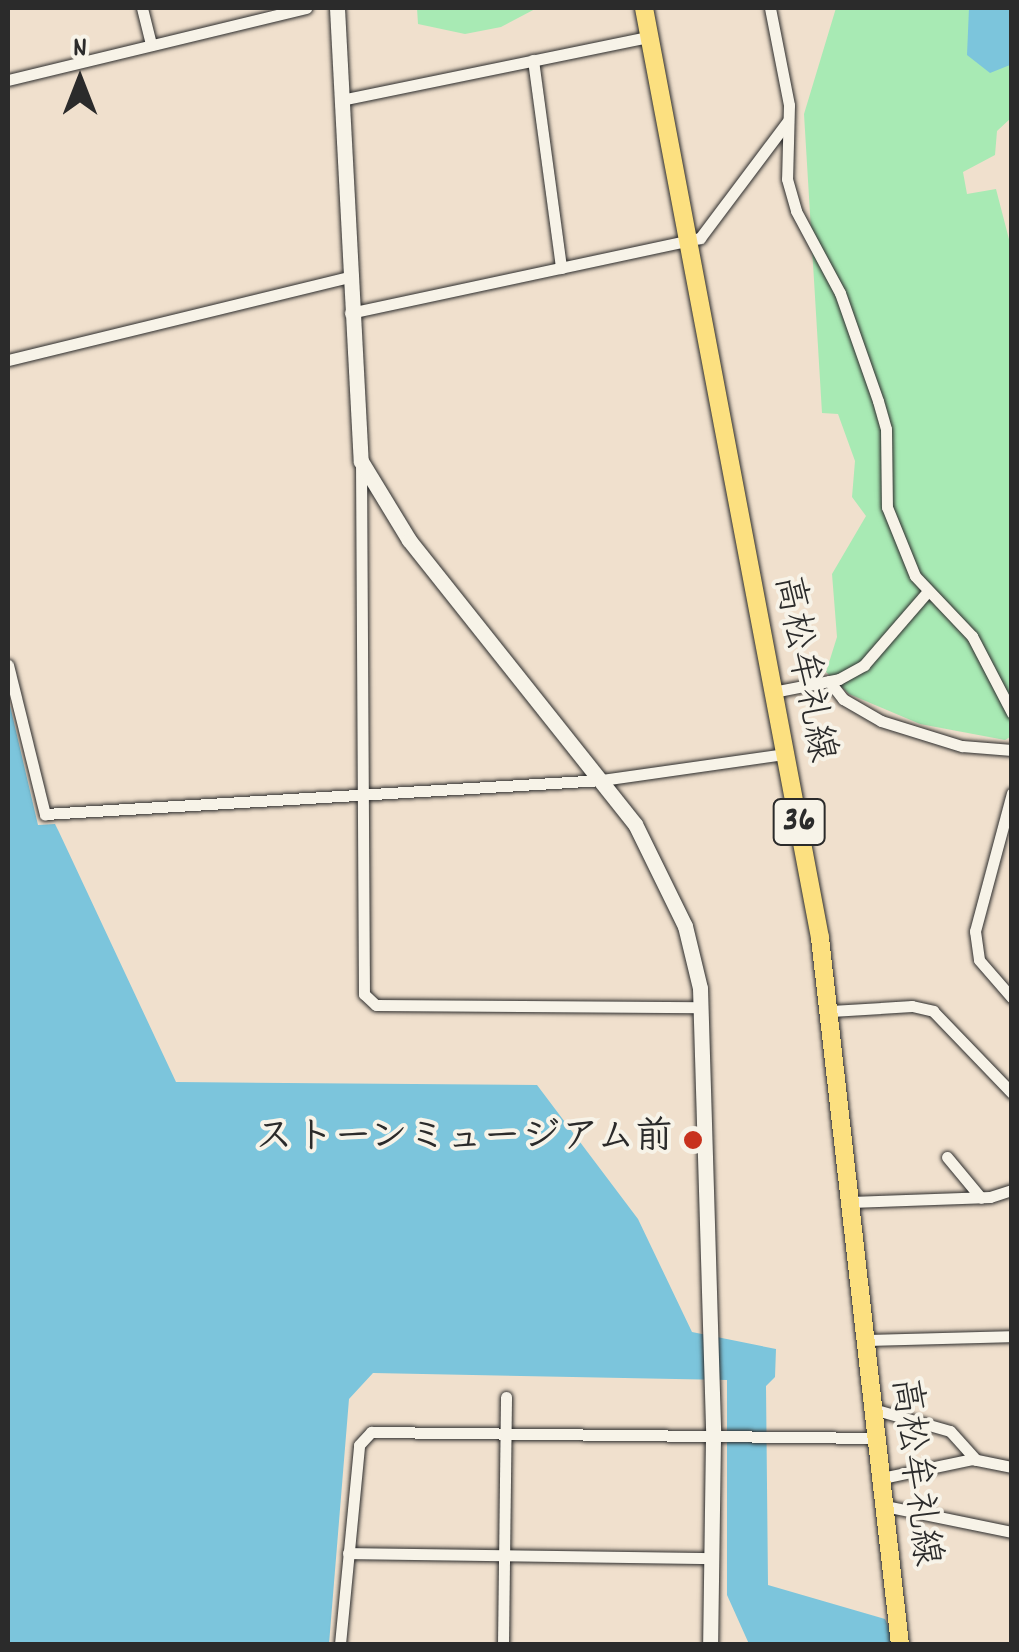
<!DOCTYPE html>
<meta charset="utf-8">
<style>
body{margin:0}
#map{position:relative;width:1019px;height:1652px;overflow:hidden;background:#f0e0cd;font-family:Dekko,"Klee One",sans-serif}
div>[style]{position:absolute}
.green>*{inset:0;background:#a8eab4}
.water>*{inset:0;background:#7cc5dc}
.roads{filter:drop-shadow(0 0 2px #2b2b2b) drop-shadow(0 0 2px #2b2b2b)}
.minor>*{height:11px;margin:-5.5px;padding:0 5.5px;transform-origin:5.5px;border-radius:5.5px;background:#f7f3e8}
.tertiary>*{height:15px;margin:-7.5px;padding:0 7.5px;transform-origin:7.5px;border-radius:7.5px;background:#f7f3e8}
.primary>*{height:18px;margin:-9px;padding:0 9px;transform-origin:9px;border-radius:9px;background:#fce080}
.dots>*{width:28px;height:28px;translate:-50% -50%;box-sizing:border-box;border:5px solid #f7f3e8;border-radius:50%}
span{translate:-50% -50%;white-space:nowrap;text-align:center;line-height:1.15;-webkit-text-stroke:8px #f7f3e8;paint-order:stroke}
.shield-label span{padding:2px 8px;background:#f7f3e8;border:2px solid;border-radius:8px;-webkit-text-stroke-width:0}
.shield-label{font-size:35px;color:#2b2b2b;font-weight:700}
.street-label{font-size:38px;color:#2b2b2b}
.poi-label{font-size:38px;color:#2b2b2b;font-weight:700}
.right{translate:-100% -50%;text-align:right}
.frame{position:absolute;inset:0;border:10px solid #2b2b2b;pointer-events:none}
.north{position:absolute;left:30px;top:30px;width:100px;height:100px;-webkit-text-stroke:8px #f7f3e8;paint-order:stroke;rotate:0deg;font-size:28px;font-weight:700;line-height:40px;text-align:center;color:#2b2b2b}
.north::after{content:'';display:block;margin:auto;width:35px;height:45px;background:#2b2b2b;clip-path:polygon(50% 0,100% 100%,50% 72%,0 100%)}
</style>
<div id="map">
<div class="green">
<i style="clip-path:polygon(417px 8px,537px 8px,501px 27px,465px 34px,418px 24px)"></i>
<i style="clip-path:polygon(836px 8px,1011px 8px,1011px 118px,997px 131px,995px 155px,963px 172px,967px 194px,996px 189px,1011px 247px,1012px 736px,1005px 740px,920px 724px,849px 694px,826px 672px,837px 637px,832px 574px,866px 516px,852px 497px,855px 461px,838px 414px,822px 413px,804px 114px)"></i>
</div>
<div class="water">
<i style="clip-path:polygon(969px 8px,1011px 8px,1010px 65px,990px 73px,967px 55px)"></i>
<i style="clip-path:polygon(8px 697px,38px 825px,55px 824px,59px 832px,176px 1082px,537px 1085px,638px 1219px,692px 1332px,776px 1349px,775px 1377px,766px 1386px,768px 1585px,885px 1619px,896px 1644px,749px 1644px,727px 1595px,727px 1380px,373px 1373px,349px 1399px,329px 1644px,8px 1644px)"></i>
</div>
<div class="roads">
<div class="minor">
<i style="left:142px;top:8px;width:38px;rotate:76deg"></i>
<i style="left:770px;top:8px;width:99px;rotate:78.9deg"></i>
<i style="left:789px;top:105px;width:74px;rotate:91.5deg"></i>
<i style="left:787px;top:179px;width:33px;rotate:74deg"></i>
<i style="left:796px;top:211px;width:93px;rotate:61.8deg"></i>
<i style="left:840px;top:293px;width:114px;rotate:70.6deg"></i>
<i style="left:878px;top:401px;width:29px;rotate:74deg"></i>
<i style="left:886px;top:429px;width:78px;rotate:89.3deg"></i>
<i style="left:887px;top:507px;width:74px;rotate:67.9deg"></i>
<i style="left:915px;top:576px;width:83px;rotate:46.5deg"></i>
<i style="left:972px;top:636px;width:87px;rotate:62.5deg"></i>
<i style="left:533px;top:60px;width:210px;rotate:82.3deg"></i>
<i style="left:8px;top:80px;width:307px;rotate:-13.6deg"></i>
<i style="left:341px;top:100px;width:314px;rotate:-11.6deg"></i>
<i style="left:350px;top:313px;width:358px;rotate:-12.1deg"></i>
<i style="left:700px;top:238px;width:146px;rotate:-53.1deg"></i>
<i style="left:8px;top:360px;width:350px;rotate:-13.7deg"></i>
<i style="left:361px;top:461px;width:533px;rotate:89.68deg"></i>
<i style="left:364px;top:994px;width:16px;rotate:43deg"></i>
<i style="left:376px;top:1005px;width:326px;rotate:0.4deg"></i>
<i style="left:8px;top:665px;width:154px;rotate:76.1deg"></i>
<i style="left:45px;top:814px;width:558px;rotate:-3.49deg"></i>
<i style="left:602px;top:780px;width:185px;rotate:-8.1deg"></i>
<i style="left:829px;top:681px;width:23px;rotate:52deg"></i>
<i style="left:843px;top:699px;width:44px;rotate:30.1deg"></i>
<i style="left:881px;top:721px;width:85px;rotate:17.2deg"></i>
<i style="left:962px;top:746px;width:50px;rotate:4.6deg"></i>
<i style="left:773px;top:692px;width:67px;rotate:-11.1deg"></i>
<i style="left:839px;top:679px;width:29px;rotate:-29deg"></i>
<i style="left:864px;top:665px;width:98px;rotate:-49.1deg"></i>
<i style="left:1012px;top:793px;width:143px;rotate:105deg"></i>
<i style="left:975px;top:931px;width:29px;rotate:82deg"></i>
<i style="left:979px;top:960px;width:50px;rotate:49deg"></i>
<i style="left:831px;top:1011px;width:81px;rotate:-3.5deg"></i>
<i style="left:912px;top:1006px;width:22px;rotate:13deg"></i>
<i style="left:933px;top:1011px;width:114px;rotate:46.1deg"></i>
<i style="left:947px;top:1157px;width:53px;rotate:50.3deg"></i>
<i style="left:850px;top:1202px;width:140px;rotate:-2deg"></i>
<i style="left:990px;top:1197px;width:23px;rotate:-18deg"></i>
<i style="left:863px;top:1340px;width:149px;rotate:-1.5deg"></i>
<i style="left:873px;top:1409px;width:80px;rotate:15.9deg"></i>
<i style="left:950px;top:1431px;width:39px;rotate:48deg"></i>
<i style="left:882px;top:1478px;width:92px;rotate:-11.9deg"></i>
<i style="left:972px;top:1459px;width:41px;rotate:11.3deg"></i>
<i style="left:885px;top:1506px;width:130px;rotate:11.6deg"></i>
<i style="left:348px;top:1553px;width:364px;rotate:0.8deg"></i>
<i style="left:340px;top:1644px;width:200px;rotate:-84.5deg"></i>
<i style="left:359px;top:1445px;width:18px;rotate:-47deg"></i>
<i style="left:371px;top:1432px;width:506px;rotate:0.68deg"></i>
<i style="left:503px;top:1644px;width:247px;rotate:-89.3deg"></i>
</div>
<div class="tertiary">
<i style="left:337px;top:8px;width:454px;rotate:87deg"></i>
<i style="left:361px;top:461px;width:92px;rotate:58.7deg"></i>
<i style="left:409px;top:540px;width:363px;rotate:51.5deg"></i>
<i style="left:635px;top:824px;width:114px;rotate:63.9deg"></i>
<i style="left:685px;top:926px;width:64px;rotate:76.4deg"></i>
<i style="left:700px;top:988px;width:450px;rotate:88.3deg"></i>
<i style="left:713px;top:1438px;width:206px;rotate:90.8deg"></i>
</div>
<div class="primary">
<i style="left:644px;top:8px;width:947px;rotate:79.28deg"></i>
<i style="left:820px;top:938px;width:711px;rotate:83.54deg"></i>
</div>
</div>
<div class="dots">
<i style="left:693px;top:1140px;background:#c8321e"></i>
</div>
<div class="shield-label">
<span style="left:799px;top:822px">36</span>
</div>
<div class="street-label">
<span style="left:802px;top:669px;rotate:79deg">高松牟礼線</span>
<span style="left:913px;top:1472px;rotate:83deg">高松牟礼線</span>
</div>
<div class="poi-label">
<span class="right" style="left:673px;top:1140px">ストーンミュージアム前</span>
</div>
<div class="frame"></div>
<div class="north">N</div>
</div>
